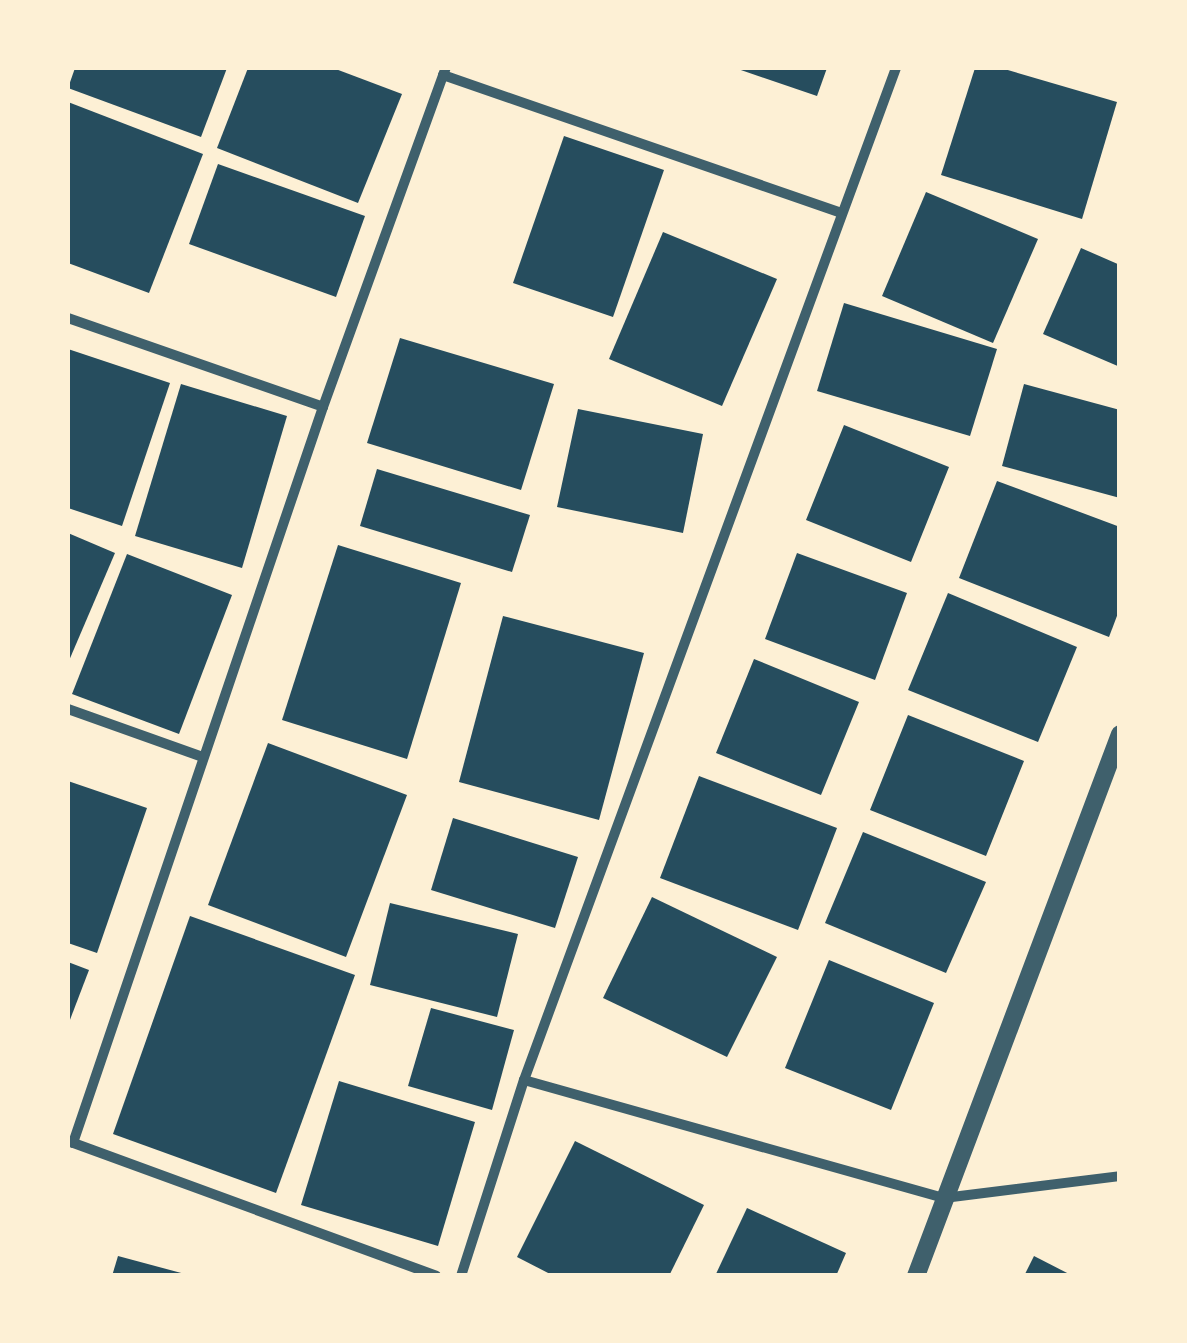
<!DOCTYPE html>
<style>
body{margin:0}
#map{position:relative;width:1187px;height:1343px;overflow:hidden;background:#fdf0d5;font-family:"Exo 2",sans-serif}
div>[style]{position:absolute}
.building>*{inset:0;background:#264d5e}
.minor>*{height:10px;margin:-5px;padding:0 5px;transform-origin:5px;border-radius:5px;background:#3f606c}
.tertiary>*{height:18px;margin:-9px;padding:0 9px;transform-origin:9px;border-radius:9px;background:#3f606c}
span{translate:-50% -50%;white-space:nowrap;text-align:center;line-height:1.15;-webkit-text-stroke:8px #fdf0d5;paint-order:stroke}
.frame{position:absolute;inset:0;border:70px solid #fdf0d5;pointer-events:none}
</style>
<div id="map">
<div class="building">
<i style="clip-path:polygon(75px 68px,227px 68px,201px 137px,68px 88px)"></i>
<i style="clip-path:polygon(248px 68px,333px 68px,402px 94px,358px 203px,217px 148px)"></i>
<i style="clip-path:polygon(735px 68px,827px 68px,817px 96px)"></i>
<i style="clip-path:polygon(975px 68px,1001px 68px,1117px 102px,1082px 219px,941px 175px)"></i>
<i style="clip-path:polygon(68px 102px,203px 154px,149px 293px,68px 263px)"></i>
<i style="clip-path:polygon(564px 136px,664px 170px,613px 317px,513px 283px)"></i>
<i style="clip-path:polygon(218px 164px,365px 216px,336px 297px,189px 244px)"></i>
<i style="clip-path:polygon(926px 192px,1038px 239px,993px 343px,882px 296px)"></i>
<i style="clip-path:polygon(663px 232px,777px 279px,722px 406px,609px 359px)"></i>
<i style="clip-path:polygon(1081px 248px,1120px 265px,1120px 367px,1043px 334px)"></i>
<i style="clip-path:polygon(844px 303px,997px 349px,970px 436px,817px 391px)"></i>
<i style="clip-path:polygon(400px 338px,554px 384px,521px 490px,367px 443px)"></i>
<i style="clip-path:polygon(68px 349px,170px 383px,122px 526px,68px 508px)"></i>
<i style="clip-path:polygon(181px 384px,287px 416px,242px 568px,135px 536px)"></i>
<i style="clip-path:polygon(1024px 384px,1120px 410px,1120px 498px,1002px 466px)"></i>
<i style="clip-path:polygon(578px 409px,703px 434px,683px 533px,557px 507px)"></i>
<i style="clip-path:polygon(844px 425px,949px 467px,911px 562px,806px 520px)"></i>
<i style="clip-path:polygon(377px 469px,530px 515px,512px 572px,360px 526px)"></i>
<i style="clip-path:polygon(997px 481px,1120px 527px,1120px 608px,1109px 637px,959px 578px)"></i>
<i style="clip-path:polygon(68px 533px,115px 553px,68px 663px)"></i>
<i style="clip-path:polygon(338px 545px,461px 583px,407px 759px,282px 720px)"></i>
<i style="clip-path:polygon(797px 553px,907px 593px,875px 680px,765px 639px)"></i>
<i style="clip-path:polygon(127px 554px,232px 595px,179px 734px,72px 694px)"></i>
<i style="clip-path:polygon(948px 593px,1077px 647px,1038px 742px,908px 690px)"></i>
<i style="clip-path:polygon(503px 616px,644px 653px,599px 820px,459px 782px)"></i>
<i style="clip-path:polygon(754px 659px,859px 702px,821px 795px,716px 753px)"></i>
<i style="clip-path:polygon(908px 715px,1024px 761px,986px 856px,870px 810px)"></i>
<i style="clip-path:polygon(268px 743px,407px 795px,346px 957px,208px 905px)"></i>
<i style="clip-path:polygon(699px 776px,837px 828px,798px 930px,660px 878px)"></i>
<i style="clip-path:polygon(68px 781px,147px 808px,97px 953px,68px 943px)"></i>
<i style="clip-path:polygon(453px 818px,578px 857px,555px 928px,431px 890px)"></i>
<i style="clip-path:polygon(863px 832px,986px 882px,946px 973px,825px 923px)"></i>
<i style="clip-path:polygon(652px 897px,777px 957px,727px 1057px,603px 998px)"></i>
<i style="clip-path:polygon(390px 903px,518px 934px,497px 1017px,370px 985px)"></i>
<i style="clip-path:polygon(190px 916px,355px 975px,276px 1193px,113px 1134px)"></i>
<i style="clip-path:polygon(829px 960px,934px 1003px,891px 1110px,785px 1068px)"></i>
<i style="clip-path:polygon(68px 962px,89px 970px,68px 1025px)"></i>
<i style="clip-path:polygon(431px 1008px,514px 1030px,492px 1110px,408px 1086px)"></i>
<i style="clip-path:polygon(339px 1081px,475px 1122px,438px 1246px,301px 1205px)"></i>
<i style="clip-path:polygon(575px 1141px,704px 1205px,669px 1276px,554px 1276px,517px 1257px)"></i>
<i style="clip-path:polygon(747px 1208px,846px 1253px,836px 1276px,715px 1276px)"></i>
<i style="clip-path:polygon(118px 1256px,185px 1274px,185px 1276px,112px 1276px)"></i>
<i style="clip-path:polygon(1034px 1256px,1073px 1276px,1024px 1276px)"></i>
</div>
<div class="minor">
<i style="left:443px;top:75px;width:421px;rotate:19.1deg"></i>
<i style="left:68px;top:318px;width:270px;rotate:19.2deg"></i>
<i style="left:68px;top:709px;width:143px;rotate:19.6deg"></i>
<i style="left:524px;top:1080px;width:436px;rotate:15.7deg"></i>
<i style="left:944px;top:1198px;width:177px;rotate:-7.1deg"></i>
<i style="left:68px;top:1141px;width:392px;rotate:20.1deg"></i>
<i style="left:73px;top:1143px;width:777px;rotate:-71.24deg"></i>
<i style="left:323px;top:407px;width:361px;rotate:-70.1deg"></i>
<i style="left:461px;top:1276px;width:206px;rotate:-72.2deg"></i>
<i style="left:524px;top:1080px;width:1078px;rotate:-69.82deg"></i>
</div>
<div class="tertiary">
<i style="left:916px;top:1276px;width:579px;rotate:-69.37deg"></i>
</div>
<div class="frame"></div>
</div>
